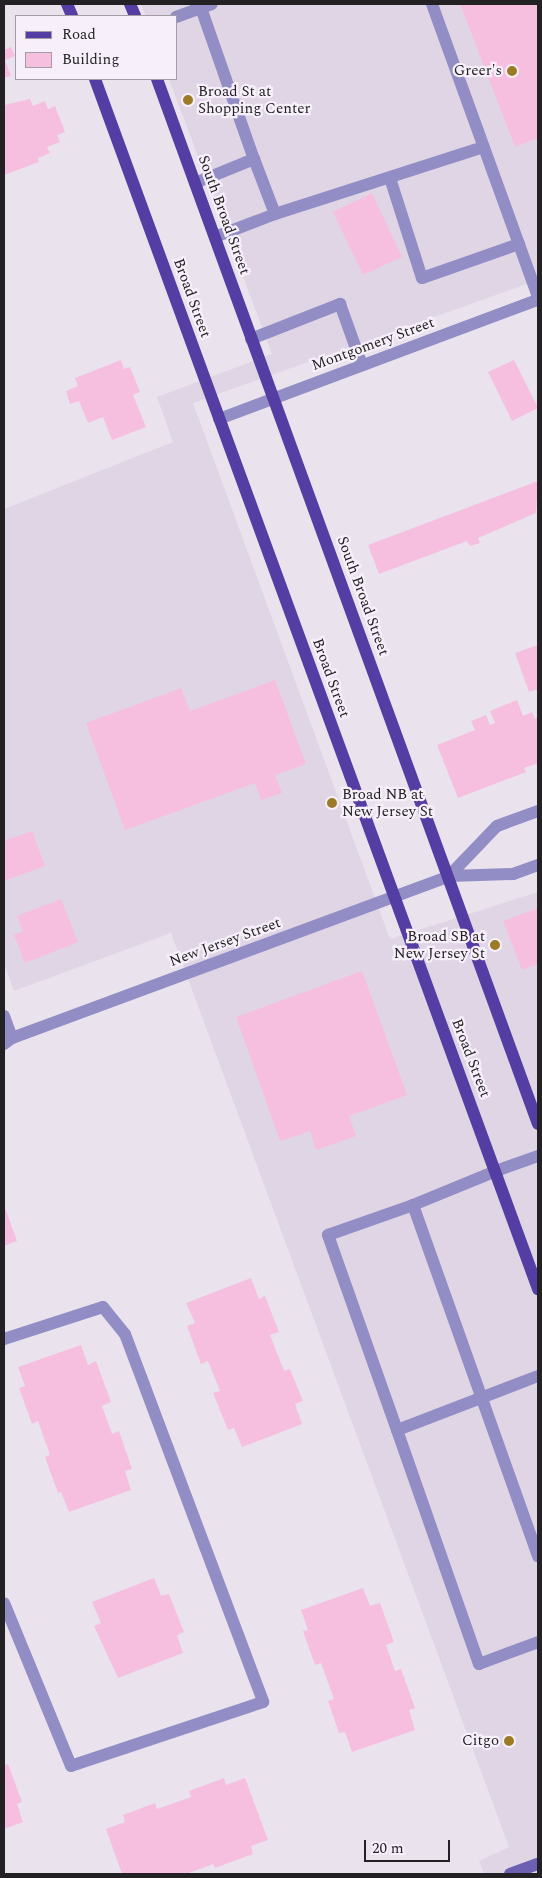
<!DOCTYPE html>
<style>
body{margin:0}
#map{position:relative;width:542px;height:1878px;overflow:hidden;background:#eae3ed;font-family:Spectral,serif}
div>[style]{position:absolute}
.built>*{inset:0;background:#e0d5e5}
.building>*{inset:0;background:#f6bfe0}
.lane>*{height:12px;margin:-6px;padding:0 6px;transform-origin:6px;border-radius:6px;background:#938dc6}
.street>*{height:12px;margin:-6px;padding:0 6px;transform-origin:6px;border-radius:6px;background:#938dc6}
.secondary>*{height:12px;margin:-6px;padding:0 6px;transform-origin:6px;border-radius:6px;background:#6d60b3}
.primary>*{height:12px;margin:-6px;padding:0 6px;transform-origin:6px;border-radius:6px;background:#543da3}
.dots>*{width:14px;height:14px;translate:-50% -50%;box-sizing:border-box;border:2px solid #f7f0fb;border-radius:50%}
span{translate:-50% -50%;white-space:nowrap;text-align:center;line-height:1.15;-webkit-text-stroke:4.5px #f7f0fb;paint-order:stroke}
.poi-label{font-size:15px;color:#232124}
.right{translate:-100% -50%;text-align:right}
.left{translate:0 -50%;text-align:left}
.street-label{font-size:15px;color:#232124}
.frame{position:absolute;inset:0;border:5px solid #232124;pointer-events:none}
.legend{position:absolute;left:15px;top:15px;width:162px;height:65px;box-sizing:border-box;background:#f7f0fb;border:1px solid #a29da5;margin:0;padding:6px 9px;list-style:none;font-size:15px;color:#232124}
.legend li{display:flex;align-items:center;gap:10px;height:25px}
.legend b{width:25px;border:1px solid #a29da5}
.scale{position:absolute;left:364px;top:1840px;width:86px;height:22px;box-sizing:border-box;border:2px solid #232124;border-top:0;padding-left:6px;font-size:15px;line-height:18px;white-space:nowrap;color:#232124;-webkit-text-stroke:4px #f7f0fb;paint-order:stroke}
</style>
<div id="map">
<div class="built">
<i style="clip-path:polygon(141px 4px,538px 4px,538px 280px,193px 403px,390px 939px,538px 892px,538px 1874px,484px 1874px,479px 1861px,509px 1847px,171px 933px,14px 991px,4px 964px,4px 509px,173px 442px,157px 397px,272px 354px,169px 79px,176px 79px,176px 16px,146px 16px)"></i>
</div>
<div class="building">
<i style="clip-path:polygon(460px 4px,538px 4px,538px 138px,515px 147px)"></i>
<i style="clip-path:polygon(11px 47px,15px 56px,5px 60px,11px 76px,4px 78px,4px 50px)"></i>
<i style="clip-path:polygon(30px 99px,33px 106px,45px 101px,48px 109px,55px 106px,65px 132px,57px 135px,60px 142px,47px 147px,50px 153px,38px 158px,39px 162px,4px 175px,4px 105px)"></i>
<i style="clip-path:polygon(372px 193px,402px 257px,363px 275px,333px 212px)"></i>
<i style="clip-path:polygon(121px 360px,124px 369px,130px 367px,140px 392px,133px 395px,146px 427px,112px 440px,103px 417px,88px 423px,79px 401px,70px 404px,66px 391px,78px 386px,75px 378px)"></i>
<i style="clip-path:polygon(514px 360px,538px 408px,512px 421px,488px 372px)"></i>
<i style="clip-path:polygon(538px 481px,536px 513px,478px 538px,480px 543px,470px 546px,467px 541px,379px 574px,368px 545px)"></i>
<i style="clip-path:polygon(538px 645px,538px 689px,529px 692px,515px 653px)"></i>
<i style="clip-path:polygon(275px 680px,306px 764px,275px 775px,282px 793px,261px 800px,255px 783px,125px 830px,86px 723px,181px 688px,190px 711px)"></i>
<i style="clip-path:polygon(517px 700px,523px 716px,532px 712px,535px 719px,538px 718px,538px 763px,524px 768px,526px 772px,458px 798px,437px 745px,475px 730px,471px 721px,486px 715px,490px 725px,495px 723px,490px 711px)"></i>
<i style="clip-path:polygon(32px 831px,45px 866px,4px 881px,4px 841px)"></i>
<i style="clip-path:polygon(61px 899px,78px 942px,25px 963px,14px 935px,23px 931px,17px 916px)"></i>
<i style="clip-path:polygon(538px 908px,538px 964px,522px 970px,503px 921px)"></i>
<i style="clip-path:polygon(362px 971px,407px 1095px,349px 1116px,356px 1136px,316px 1150px,310px 1131px,280px 1141px,236px 1017px)"></i>
<i style="clip-path:polygon(4px 1205px,17px 1241px,4px 1246px)"></i>
<i style="clip-path:polygon(251px 1278px,259px 1299px,265px 1296px,279px 1332px,270px 1335px,284px 1371px,290px 1369px,303px 1401px,295px 1404px,302px 1424px,242px 1447px,234px 1428px,228px 1430px,213px 1393px,220px 1391px,208px 1361px,201px 1364px,187px 1326px,195px 1323px,186px 1303px)"></i>
<i style="clip-path:polygon(81px 1345px,88px 1365px,96px 1361px,111px 1402px,102px 1406px,112px 1434px,119px 1431px,132px 1469px,125px 1471px,131px 1490px,69px 1512px,61px 1492px,58px 1493px,45px 1457px,50px 1455px,38px 1421px,32px 1424px,19px 1388px,25px 1386px,18px 1367px)"></i>
<i style="clip-path:polygon(154px 1578px,161px 1596px,169px 1594px,184px 1632px,177px 1635px,183px 1653px,118px 1678px,94px 1626px,101px 1623px,92px 1602px)"></i>
<i style="clip-path:polygon(363px 1588px,370px 1606px,380px 1603px,394px 1642px,386px 1645px,395px 1671px,401px 1669px,415px 1708px,409px 1710px,415px 1730px,352px 1752px,345px 1732px,339px 1733px,328px 1701px,334px 1699px,321px 1663px,315px 1665px,303px 1631px,308px 1630px,301px 1610px)"></i>
<i style="clip-path:polygon(8px 1764px,22px 1802px,17px 1804px,23px 1822px,4px 1829px,4px 1766px)"></i>
<i style="clip-path:polygon(224px 1778px,226px 1785px,245px 1778px,268px 1840px,251px 1846px,253px 1854px,215px 1868px,213px 1864px,186px 1874px,122px 1874px,106px 1829px,125px 1822px,123px 1815px,155px 1803px,157px 1809px,191px 1797px,189px 1791px)"></i>
</div>
<div class="lane">
<i style="left:432px;top:4px;width:312px;rotate:70.1deg"></i>
<i style="left:201px;top:8px;width:160px;rotate:70.7deg"></i>
<i style="left:176px;top:17px;width:38px;rotate:-20deg"></i>
<i style="left:390px;top:178px;width:105px;rotate:72.3deg"></i>
<i style="left:422px;top:278px;width:103px;rotate:-19.3deg"></i>
<i style="left:195px;top:183px;width:64px;rotate:-22.1deg"></i>
<i style="left:254px;top:159px;width:59px;rotate:69.1deg"></i>
<i style="left:275px;top:214px;width:64px;rotate:159deg"></i>
<i style="left:275px;top:214px;width:219px;rotate:-17.8deg"></i>
<i style="left:251px;top:339px;width:96px;rotate:-21.5deg"></i>
<i style="left:340px;top:304px;width:65px;rotate:70.2deg"></i>
<i style="left:413px;top:1205px;width:90px;rotate:-22.3deg"></i>
<i style="left:4px;top:1339px;width:104px;rotate:-17.9deg"></i>
<i style="left:103px;top:1307px;width:35px;rotate:51deg"></i>
<i style="left:125px;top:1334px;width:393px;rotate:69.4deg"></i>
<i style="left:263px;top:1702px;width:202px;rotate:161.6deg"></i>
<i style="left:71px;top:1766px;width:176px;rotate:-112.3deg"></i>
<i style="left:538px;top:1376px;width:151px;rotate:159deg"></i>
<i style="left:397px;top:1430px;width:248px;rotate:70.7deg"></i>
<i style="left:479px;top:1664px;width:63px;rotate:-20.4deg"></i>
<i style="left:397px;top:1430px;width:207px;rotate:-109.5deg"></i>
<i style="left:328px;top:1235px;width:90px;rotate:-19.4deg"></i>
<i style="left:413px;top:1205px;width:373px;rotate:70.4deg"></i>
</div>
<div class="street">
<i style="left:219px;top:419px;width:340px;rotate:-20.5deg"></i>
<i style="left:449px;top:876px;width:69px;rotate:-46.2deg"></i>
<i style="left:497px;top:826px;width:44px;rotate:-20.1deg"></i>
<i style="left:4px;top:1016px;width:23px;rotate:70deg"></i>
<i style="left:4px;top:1044px;width:10px;rotate:-37deg"></i>
<i style="left:12px;top:1038px;width:466px;rotate:-20.3deg"></i>
<i style="left:449px;top:876px;width:64px;rotate:-1.8deg"></i>
<i style="left:513px;top:874px;width:27px;rotate:-20deg"></i>
<i style="left:496px;top:1171px;width:45px;rotate:-19.7deg"></i>
</div>
<div class="secondary">
<i style="left:510px;top:1874px;width:30px;rotate:-20deg"></i>
</div>
<div class="primary">
<i style="left:67px;top:4px;width:13px;rotate:67deg"></i>
<i style="left:130px;top:4px;width:13px;rotate:67deg"></i>
<i style="left:95px;top:79px;width:1289px;rotate:69.89deg"></i>
<i style="left:157px;top:79px;width:1112px;rotate:69.97deg"></i>
</div>
<div class="dots">
<i style="left:512px;top:71px;background:#9b7b25"></i>
<i style="left:188px;top:100px;background:#9b7b25"></i>
<i style="left:332px;top:803px;background:#9b7b25"></i>
<i style="left:495px;top:945px;background:#9b7b25"></i>
<i style="left:509px;top:1741px;background:#9b7b25"></i>
</div>
<div class="poi-label">
<span class="right" style="left:502px;top:71px">Greer's</span>
<span class="left" style="left:198px;top:100px">Broad St at<br>Shopping Center</span>
<span class="left" style="left:342px;top:803px">Broad NB at<br>New Jersey St</span>
<span class="right" style="left:485px;top:945px">Broad SB at<br>New Jersey St</span>
<span class="right" style="left:499px;top:1741px">Citgo</span>
</div>
<div class="street-label">
<span style="left:224px;top:215px;rotate:70deg">South Broad Street</span>
<span style="left:192px;top:298px;rotate:70deg">Broad Street</span>
<span style="left:373px;top:344px;rotate:-20deg">Montgomery Street</span>
<span style="left:363px;top:596px;rotate:70deg">South Broad Street</span>
<span style="left:331px;top:678px;rotate:70deg">Broad Street</span>
<span style="left:225px;top:942px;rotate:-20deg">New Jersey Street</span>
<span style="left:471px;top:1058px;rotate:69deg">Broad Street</span>
</div>
<div class="frame"></div>
<ul class="legend">
<li><b style="height:6px;background:#543da3"></b>Road</li>
<li><b style="height:14px;background:#f6bfe0"></b>Building</li>
</ul>
<div class="scale">20 m</div>
</div>
